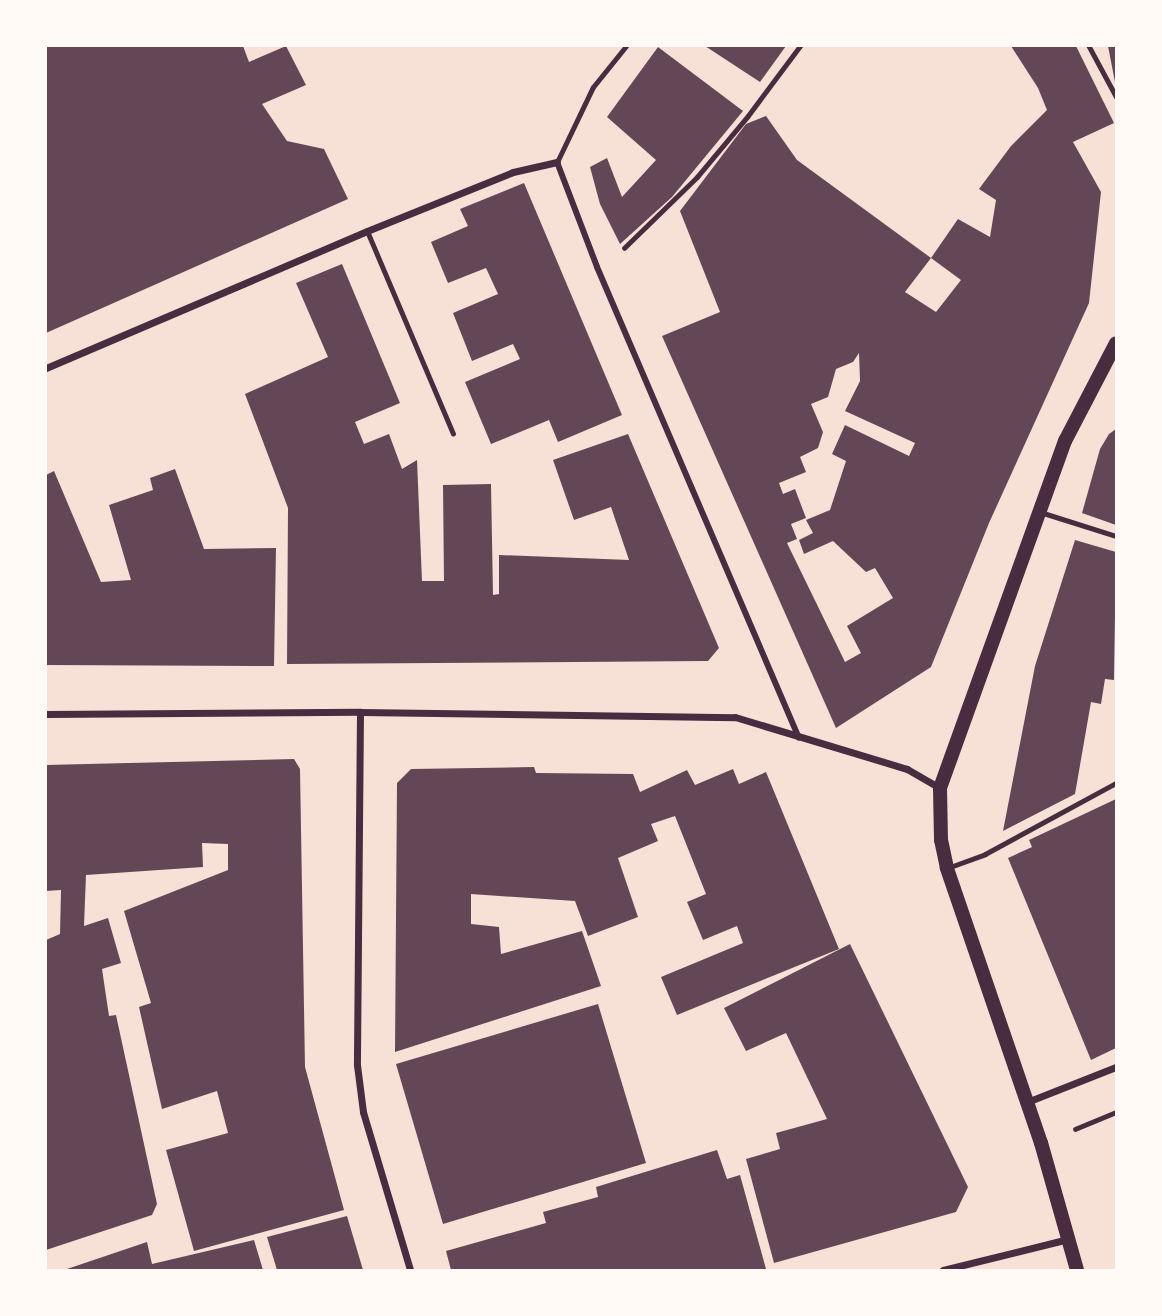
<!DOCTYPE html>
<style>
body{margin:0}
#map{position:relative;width:1162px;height:1316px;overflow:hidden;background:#f7e1d7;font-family:Roboto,sans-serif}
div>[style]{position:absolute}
.building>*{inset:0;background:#644757}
.path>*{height:4.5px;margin:-2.25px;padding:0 2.25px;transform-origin:2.25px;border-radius:2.25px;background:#4a2c40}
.service>*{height:5px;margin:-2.5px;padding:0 2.5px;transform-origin:2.5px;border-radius:2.5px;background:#4a2c40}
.pedestrian>*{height:6px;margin:-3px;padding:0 3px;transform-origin:3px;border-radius:3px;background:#4a2c40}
.minor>*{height:7px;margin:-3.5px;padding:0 3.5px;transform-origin:3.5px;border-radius:3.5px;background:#4a2c40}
.secondary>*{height:14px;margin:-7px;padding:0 7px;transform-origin:7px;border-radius:7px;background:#4a2c40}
span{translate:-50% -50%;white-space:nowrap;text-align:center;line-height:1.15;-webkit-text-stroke:6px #fffaf5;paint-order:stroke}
.frame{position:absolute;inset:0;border:47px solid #fffaf5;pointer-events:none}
</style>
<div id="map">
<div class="building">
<i style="clip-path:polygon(46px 46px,243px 46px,249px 62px,286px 46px,306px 85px,262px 104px,287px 141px,324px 149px,348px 199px,46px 333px)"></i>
<i style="clip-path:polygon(705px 46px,786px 46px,760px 82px)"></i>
<i style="clip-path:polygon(evenodd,1011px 46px,1076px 46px,1114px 123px,1073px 142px,1101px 192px,1089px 303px,989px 523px,931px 667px,836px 728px,662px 336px,720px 312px,680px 211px,746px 124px,766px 116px,797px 160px,931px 258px,905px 292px,936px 312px,961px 280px,931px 258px,958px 219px,990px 237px,996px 200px,979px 189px,1011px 146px,1047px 110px,1038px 88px,1011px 46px,859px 353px,860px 381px,845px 411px,915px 443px,909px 456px,845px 425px,832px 454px,846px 461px,830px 510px,806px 520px,813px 533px,799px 540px,804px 554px,833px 541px,866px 572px,875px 568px,893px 598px,847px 626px,861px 653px,845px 662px,787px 543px,797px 539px,791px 524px,806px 518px,795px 489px,783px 494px,779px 483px,806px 472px,800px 457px,818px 448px,823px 432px,811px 404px,828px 397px,836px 369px,853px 362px,859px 353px)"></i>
<i style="clip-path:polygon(1108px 46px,1116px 46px,1116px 82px,1115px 82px)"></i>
<i style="clip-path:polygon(658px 47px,743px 111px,672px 197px,620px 244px,600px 204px,590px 167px,607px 158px,622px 197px,656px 160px,607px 117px)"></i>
<i style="clip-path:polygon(524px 183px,622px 415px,558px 442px,549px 420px,491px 444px,465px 382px,520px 359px,513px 344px,472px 361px,453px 313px,498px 294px,486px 268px,448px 283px,431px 242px,468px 226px,460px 209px)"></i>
<i style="clip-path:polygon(342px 264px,400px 403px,355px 422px,364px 444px,389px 434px,402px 469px,417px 460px,422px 581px,444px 581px,443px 485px,491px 484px,493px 595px,499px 594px,499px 555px,629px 560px,611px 507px,574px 520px,553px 460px,628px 434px,719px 648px,708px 661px,287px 664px,288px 508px,245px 394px,328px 357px,296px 283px)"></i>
<i style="clip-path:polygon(1116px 429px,1116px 525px,1082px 513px,1100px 449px,1109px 434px)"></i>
<i style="clip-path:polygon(175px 469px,204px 549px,276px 548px,274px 666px,46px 665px,46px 475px,54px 471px,101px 582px,131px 580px,109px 505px,153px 490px,150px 478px)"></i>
<i style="clip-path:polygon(1075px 540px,1116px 552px,1114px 680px,1105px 679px,1101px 704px,1091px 702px,1075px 794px,1003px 831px,1035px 666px)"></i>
<i style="clip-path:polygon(294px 759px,300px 769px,305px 1067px,344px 1210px,194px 1251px,166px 1150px,228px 1133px,217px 1091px,162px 1109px,139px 1007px,151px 1003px,124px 911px,228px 870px,228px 844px,202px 843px,203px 867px,86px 875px,84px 926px,108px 918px,121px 963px,102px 969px,109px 1016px,116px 1015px,157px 1204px,152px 1215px,46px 1250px,46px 940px,60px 934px,61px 890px,46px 891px,46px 765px)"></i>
<i style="clip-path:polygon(534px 767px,536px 773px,633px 774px,640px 792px,687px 770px,695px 785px,733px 769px,739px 784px,766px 772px,839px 949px,677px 1015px,661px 977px,743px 943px,737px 926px,703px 940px,687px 902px,706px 894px,675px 816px,651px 824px,658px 841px,618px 858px,638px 917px,588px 936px,575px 901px,471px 894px,471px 924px,499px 927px,501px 954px,582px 931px,601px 986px,395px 1052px,397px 783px,411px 769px)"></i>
<i style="clip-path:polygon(1116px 799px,1116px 1048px,1091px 1060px,1008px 858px,1032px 847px,1029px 840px)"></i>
<i style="clip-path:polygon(850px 944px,968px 1187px,956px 1212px,774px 1263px,746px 1159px,780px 1149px,776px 1133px,827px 1119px,786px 1033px,746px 1051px,724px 1008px)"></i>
<i style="clip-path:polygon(598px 1004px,646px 1163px,443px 1224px,396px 1064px)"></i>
<i style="clip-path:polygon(717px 1150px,727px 1179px,740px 1175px,766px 1269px,451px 1270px,446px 1251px,546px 1223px,543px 1212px,598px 1197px,596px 1187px)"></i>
<i style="clip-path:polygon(347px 1216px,363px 1270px,277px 1270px,267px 1237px)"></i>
<i style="clip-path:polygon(254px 1240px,263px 1270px,64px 1270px,147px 1242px,152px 1264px)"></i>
</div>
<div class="path">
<i style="left:1089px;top:46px;width:57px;rotate:61.6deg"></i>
<i style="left:624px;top:248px;width:102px;rotate:-44.2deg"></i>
<i style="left:697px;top:177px;width:78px;rotate:-50.2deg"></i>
<i style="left:747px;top:117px;width:89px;rotate:-53.3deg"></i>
<i style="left:1075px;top:1129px;width:44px;rotate:-22.5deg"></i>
</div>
<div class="service">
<i style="left:557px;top:162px;width:83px;rotate:-64.4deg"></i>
<i style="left:593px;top:87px;width:53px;rotate:-51.2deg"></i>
<i style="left:367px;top:231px;width:220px;rotate:67deg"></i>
<i style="left:1040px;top:512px;width:80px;rotate:17.5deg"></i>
<i style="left:950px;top:867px;width:37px;rotate:-20deg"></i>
<i style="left:985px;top:854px;width:149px;rotate:-28.5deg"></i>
</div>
<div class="pedestrian">
<i style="left:557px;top:162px;width:112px;rotate:69.1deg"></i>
<i style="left:597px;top:267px;width:512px;rotate:66.79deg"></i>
</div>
<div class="minor">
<i style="left:46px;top:368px;width:349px;rotate:-23.1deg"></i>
<i style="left:367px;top:231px;width:157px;rotate:-22deg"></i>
<i style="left:513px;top:172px;width:45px;rotate:-12.8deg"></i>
<i style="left:360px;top:712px;width:353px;rotate:90.5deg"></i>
<i style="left:357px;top:1065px;width:47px;rotate:82.7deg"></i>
<i style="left:363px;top:1112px;width:165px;rotate:73.4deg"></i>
<i style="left:46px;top:714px;width:314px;rotate:-0.4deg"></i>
<i style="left:360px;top:712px;width:375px;rotate:0.8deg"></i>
<i style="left:735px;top:717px;width:180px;rotate:16.8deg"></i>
<i style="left:907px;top:769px;width:38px;rotate:30deg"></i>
<i style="left:1027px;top:1102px;width:96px;rotate:-21.5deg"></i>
<i style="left:943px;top:1270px;width:129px;rotate:-13.9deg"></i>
</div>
<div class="secondary">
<i style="left:1077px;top:1270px;width:132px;rotate:-105.8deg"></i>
<i style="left:1041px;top:1143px;width:291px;rotate:-108.9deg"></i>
<i style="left:947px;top:868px;width:29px;rotate:-102deg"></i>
<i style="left:941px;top:840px;width:52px;rotate:-91.1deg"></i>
<i style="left:940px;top:788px;width:369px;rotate:-70.2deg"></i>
<i style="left:1065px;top:441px;width:110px;rotate:-62.5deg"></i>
</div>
<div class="frame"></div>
</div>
